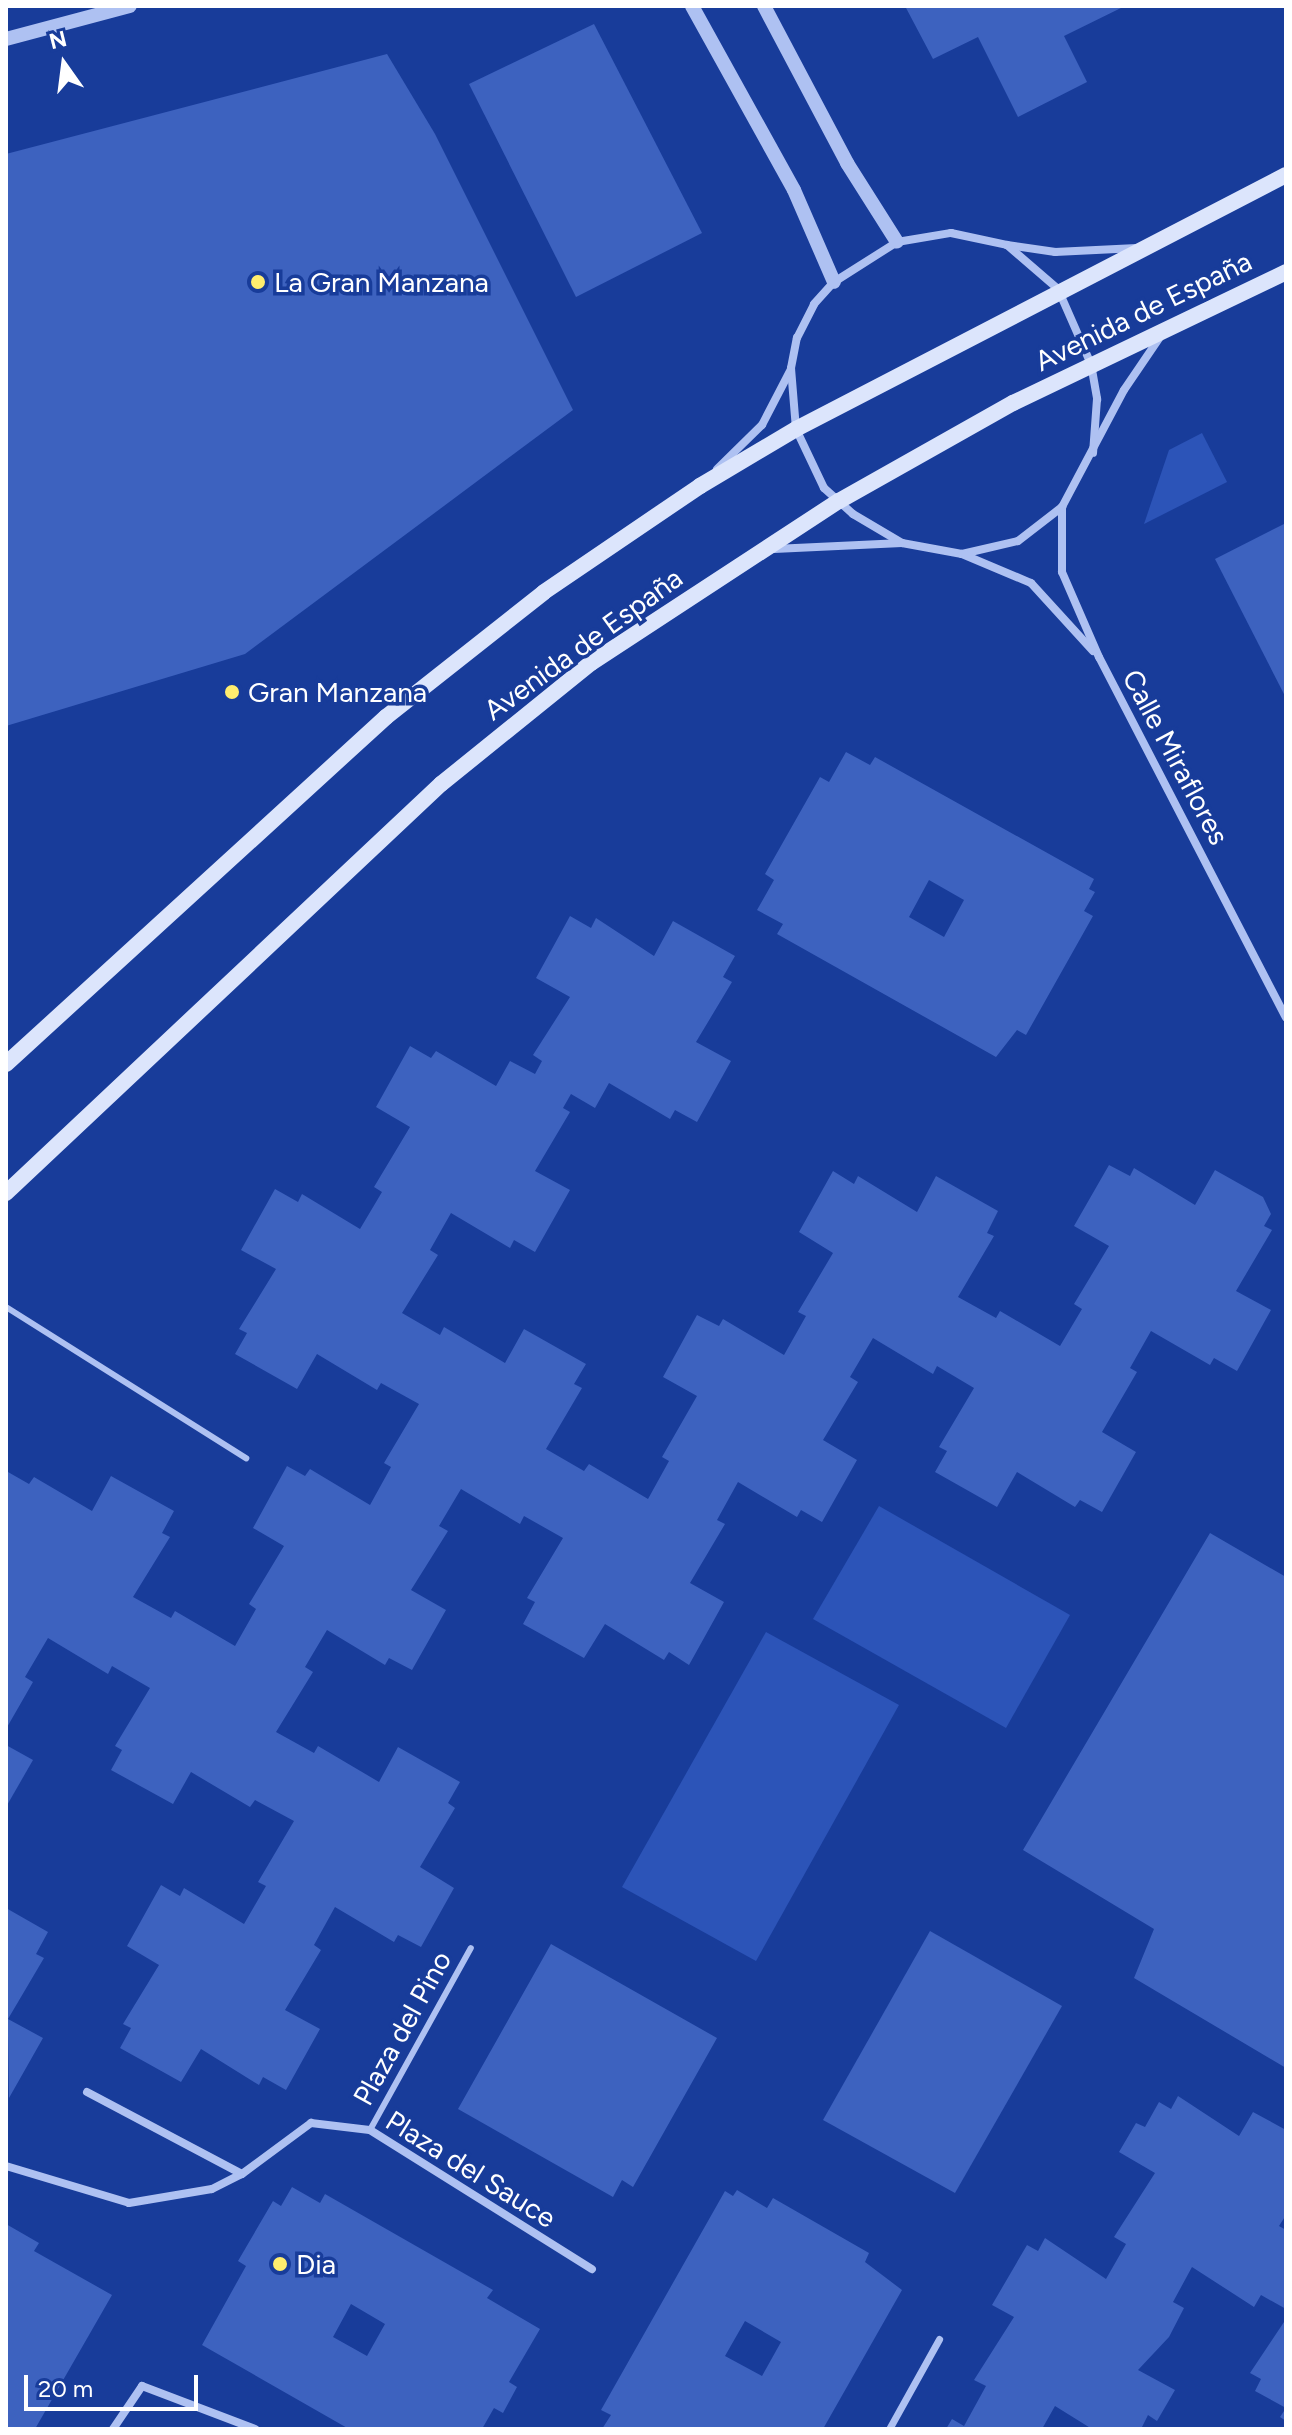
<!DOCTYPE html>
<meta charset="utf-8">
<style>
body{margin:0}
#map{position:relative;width:1292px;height:2435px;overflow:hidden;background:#183c9a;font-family:Figtree,sans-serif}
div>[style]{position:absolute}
.green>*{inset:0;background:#2c54b8}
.building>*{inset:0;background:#3d62bf}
.service>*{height:6px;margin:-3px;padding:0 3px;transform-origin:3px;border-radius:3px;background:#aec1f2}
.pedestrian>*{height:7px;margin:-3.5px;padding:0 3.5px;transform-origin:3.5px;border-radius:3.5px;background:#aec1f2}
.minor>*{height:8px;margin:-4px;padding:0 4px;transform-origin:4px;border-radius:4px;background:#aec1f2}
.tertiary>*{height:14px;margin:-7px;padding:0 7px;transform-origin:7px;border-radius:7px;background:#aec1f2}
.secondary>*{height:16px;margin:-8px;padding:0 8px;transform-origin:8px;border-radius:8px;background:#dce5fc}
.dots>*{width:22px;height:22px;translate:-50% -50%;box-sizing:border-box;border:4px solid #183c9a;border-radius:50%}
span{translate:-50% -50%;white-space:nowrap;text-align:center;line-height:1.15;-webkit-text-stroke:7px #183c9a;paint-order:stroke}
.poi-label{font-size:28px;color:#fff}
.left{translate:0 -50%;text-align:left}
.street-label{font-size:28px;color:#fff}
.frame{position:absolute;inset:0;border:8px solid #fff;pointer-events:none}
.north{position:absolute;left:24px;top:24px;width:80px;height:80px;-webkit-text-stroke:6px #183c9a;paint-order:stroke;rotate:346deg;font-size:22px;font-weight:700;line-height:32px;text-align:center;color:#fff}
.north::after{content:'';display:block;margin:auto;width:28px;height:36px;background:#fff;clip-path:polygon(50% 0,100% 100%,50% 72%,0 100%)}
.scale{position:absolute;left:24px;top:2375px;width:174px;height:36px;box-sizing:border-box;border:4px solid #fff;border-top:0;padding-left:10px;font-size:24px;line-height:28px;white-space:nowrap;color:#fff;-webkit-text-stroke:6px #183c9a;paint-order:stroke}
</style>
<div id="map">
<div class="green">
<i style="clip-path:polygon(1202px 433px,1227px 482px,1144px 524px,1169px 450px)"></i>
<i style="clip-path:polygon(879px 1506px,1070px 1615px,1006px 1728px,813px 1619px)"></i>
<i style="clip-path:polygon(766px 1632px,899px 1705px,756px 1961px,622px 1887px)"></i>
</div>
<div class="building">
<i style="clip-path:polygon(905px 6px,1125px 6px,1064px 36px,1087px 82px,1018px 117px,978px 37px,933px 59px)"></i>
<i style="clip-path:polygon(594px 24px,702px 233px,576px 297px,469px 84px)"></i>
<i style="clip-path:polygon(387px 54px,435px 134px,573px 410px,245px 654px,6px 726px,6px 154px)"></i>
<i style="clip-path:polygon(1286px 523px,1286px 698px,1215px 559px)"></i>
<i style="clip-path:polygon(evenodd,846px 752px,870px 765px,875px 757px,1094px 879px,1089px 889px,1095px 892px,1084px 911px,1093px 916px,1026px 1035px,1017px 1030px,996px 1057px,777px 934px,783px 924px,757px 910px,774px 880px,765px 874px,820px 777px,829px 782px,846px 752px,929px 880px,964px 900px,944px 937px,909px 917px,929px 880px)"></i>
<i style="clip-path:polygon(570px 916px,591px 928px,596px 918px,654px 956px,673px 921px,735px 956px,723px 977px,732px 982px,696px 1042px,731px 1061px,697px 1122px,675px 1110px,670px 1119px,609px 1083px,595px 1108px,571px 1094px,563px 1108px,570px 1112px,535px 1171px,570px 1190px,535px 1252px,514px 1240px,510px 1248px,451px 1213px,430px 1250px,438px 1255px,402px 1313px,440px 1335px,444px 1327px,505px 1363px,524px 1329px,586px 1364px,574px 1384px,582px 1388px,546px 1449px,584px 1471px,589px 1464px,648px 1499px,669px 1461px,662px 1457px,697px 1396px,663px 1377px,697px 1315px,719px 1326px,723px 1319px,784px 1355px,806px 1316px,798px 1312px,833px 1253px,799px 1232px,833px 1171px,854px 1184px,858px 1176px,917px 1212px,936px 1176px,998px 1211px,987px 1233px,994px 1236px,958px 1297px,996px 1318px,1000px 1311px,1060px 1346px,1082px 1309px,1074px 1304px,1109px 1246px,1074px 1226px,1109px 1165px,1130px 1176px,1134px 1168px,1195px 1205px,1215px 1170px,1263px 1197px,1271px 1214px,1264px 1226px,1272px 1230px,1236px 1291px,1271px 1310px,1237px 1371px,1214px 1358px,1210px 1365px,1151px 1331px,1130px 1368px,1137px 1372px,1102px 1432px,1136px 1452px,1102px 1512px,1080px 1500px,1075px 1507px,1017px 1472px,997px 1507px,935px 1472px,947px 1451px,939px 1447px,974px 1388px,937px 1366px,933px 1374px,873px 1338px,850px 1377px,858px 1382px,823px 1440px,857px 1460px,822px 1522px,801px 1510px,797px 1517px,738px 1482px,717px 1520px,725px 1524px,690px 1583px,724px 1602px,689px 1665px,669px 1652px,664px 1660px,605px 1624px,584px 1658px,523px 1624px,535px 1602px,527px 1598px,563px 1538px,524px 1516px,520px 1524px,461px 1489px,439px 1526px,448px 1531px,411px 1590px,446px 1610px,412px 1670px,389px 1658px,385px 1665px,327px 1630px,305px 1667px,313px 1672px,276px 1732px,314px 1753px,318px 1746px,379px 1782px,398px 1747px,460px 1782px,448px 1803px,455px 1808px,420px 1867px,454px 1888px,421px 1947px,398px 1935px,394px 1942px,335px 1907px,314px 1945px,321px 1950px,285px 2010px,320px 2029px,286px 2090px,263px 2077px,259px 2085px,201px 2049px,181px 2082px,120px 2048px,131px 2028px,123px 2024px,159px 1965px,127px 1946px,161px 1885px,180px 1896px,184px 1888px,244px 1924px,266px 1886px,258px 1882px,294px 1821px,255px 1800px,250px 1807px,191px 1772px,173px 1804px,111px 1770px,122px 1750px,115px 1746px,150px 1688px,112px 1666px,108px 1674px,48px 1638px,25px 1677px,33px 1682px,6px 1729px,6px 1476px,8px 1472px,29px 1484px,34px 1477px,92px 1511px,111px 1476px,174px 1511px,162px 1533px,170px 1537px,133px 1597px,171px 1618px,175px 1611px,235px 1646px,256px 1609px,249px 1604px,284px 1546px,253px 1528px,287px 1466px,305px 1476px,310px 1469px,370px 1505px,391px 1467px,384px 1463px,419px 1404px,381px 1383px,377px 1390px,317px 1354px,297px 1389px,235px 1354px,247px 1333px,239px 1329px,276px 1269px,241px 1250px,275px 1189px,298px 1202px,302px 1194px,360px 1229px,382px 1192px,374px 1187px,410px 1127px,376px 1107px,410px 1046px,431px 1058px,436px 1051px,496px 1086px,510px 1061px,535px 1074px,542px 1061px,533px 1055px,570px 997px,536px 978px)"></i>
<i style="clip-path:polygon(1210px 1533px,1286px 1577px,1286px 2068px,1134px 1978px,1154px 1929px,1023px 1850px)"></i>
<i style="clip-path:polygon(6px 1745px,33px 1760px,6px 1807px)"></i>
<i style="clip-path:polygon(6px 1908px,48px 1932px,36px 1954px,44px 1958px,8px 2019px,43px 2038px,9px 2098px)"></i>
<i style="clip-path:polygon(930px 1931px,1062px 2006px,955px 2193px,823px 2120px)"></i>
<i style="clip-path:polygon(551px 1944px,717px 2038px,633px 2187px,622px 2180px,613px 2197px,458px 2109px)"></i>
<i style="clip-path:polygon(1178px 2096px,1239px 2136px,1253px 2112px,1286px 2130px,1286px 2215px,1279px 2226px,1286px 2230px,1286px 2309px,1261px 2295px,1254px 2307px,1192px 2267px,1173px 2302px,1184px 2308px,1169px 2337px,1138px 2370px,1175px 2390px,1157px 2421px,1148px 2415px,1141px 2429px,1092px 2429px,1055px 2406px,1042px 2429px,946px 2429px,952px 2419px,964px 2426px,986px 2386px,974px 2380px,1014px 2317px,992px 2305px,1027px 2245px,1038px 2251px,1045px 2238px,1106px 2279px,1126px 2244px,1114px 2237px,1155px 2173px,1119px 2152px,1136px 2123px,1145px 2127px,1159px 2102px,1171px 2109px)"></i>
<i style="clip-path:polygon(evenodd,292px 2187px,320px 2203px,325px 2194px,493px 2290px,487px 2298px,540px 2329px,509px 2382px,517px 2387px,503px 2413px,494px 2408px,482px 2429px,349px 2429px,202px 2345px,246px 2266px,238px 2261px,273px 2201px,281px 2206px,292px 2187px,351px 2304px,385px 2324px,367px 2356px,333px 2337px,351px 2304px)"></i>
<i style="clip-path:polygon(evenodd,737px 2190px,767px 2208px,773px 2198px,869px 2253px,865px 2262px,902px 2290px,823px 2429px,602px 2429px,611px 2415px,601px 2410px,725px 2191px,733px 2196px,737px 2190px,745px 2321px,781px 2342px,762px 2376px,725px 2356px,745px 2321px)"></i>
<i style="clip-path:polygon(6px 2224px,39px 2243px,34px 2251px,112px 2295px,35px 2429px,6px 2429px)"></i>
<i style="clip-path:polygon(1286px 2319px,1286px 2421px,1280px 2417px,1286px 2408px,1255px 2391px,1261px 2379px,1250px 2373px)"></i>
</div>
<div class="service">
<i style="left:6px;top:1307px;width:284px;rotate:32.2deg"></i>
<i style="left:370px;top:2130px;width:208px;rotate:-61deg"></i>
</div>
<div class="pedestrian">
<i style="left:889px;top:2429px;width:103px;rotate:-60.9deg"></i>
</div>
<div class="minor">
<i style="left:1007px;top:245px;width:49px;rotate:8.3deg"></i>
<i style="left:1055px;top:252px;width:82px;rotate:-2.8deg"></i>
<i style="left:717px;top:469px;width:63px;rotate:-44.4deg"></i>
<i style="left:762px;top:425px;width:63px;rotate:-62.6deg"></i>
<i style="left:1062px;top:507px;width:65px;rotate:90deg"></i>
<i style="left:1062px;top:572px;width:93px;rotate:66.5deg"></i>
<i style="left:1099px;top:657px;width:406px;rotate:62.6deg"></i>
<i style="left:902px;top:543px;width:57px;rotate:-149.4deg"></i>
<i style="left:853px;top:514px;width:39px;rotate:-138deg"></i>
<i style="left:824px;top:488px;width:65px;rotate:-115.4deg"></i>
<i style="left:796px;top:429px;width:61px;rotate:-94.7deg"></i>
<i style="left:791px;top:368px;width:31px;rotate:-79deg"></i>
<i style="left:797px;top:338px;width:38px;rotate:-63deg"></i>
<i style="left:814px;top:304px;width:30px;rotate:-48deg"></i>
<i style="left:834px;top:282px;width:75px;rotate:-32.4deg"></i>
<i style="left:897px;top:242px;width:55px;rotate:-9.5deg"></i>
<i style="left:951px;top:233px;width:57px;rotate:12.1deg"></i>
<i style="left:1007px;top:245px;width:67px;rotate:40.8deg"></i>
<i style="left:1058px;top:289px;width:82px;rotate:66.3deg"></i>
<i style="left:1091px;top:364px;width:36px;rotate:80deg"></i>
<i style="left:1097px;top:399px;width:54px;rotate:94.2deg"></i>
<i style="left:774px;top:549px;width:128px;rotate:-2.7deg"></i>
<i style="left:902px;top:543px;width:61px;rotate:10.4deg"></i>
<i style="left:962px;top:554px;width:57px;rotate:-13.1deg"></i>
<i style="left:1018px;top:541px;width:56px;rotate:-37.7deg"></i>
<i style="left:1062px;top:507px;width:132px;rotate:-62.1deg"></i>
<i style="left:1124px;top:390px;width:68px;rotate:-55.8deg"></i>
<i style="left:962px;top:554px;width:75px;rotate:22.8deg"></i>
<i style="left:1031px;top:583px;width:92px;rotate:47.6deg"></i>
<i style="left:87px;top:2092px;width:175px;rotate:27.9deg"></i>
<i style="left:6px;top:2166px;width:128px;rotate:16.7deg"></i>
<i style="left:129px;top:2203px;width:84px;rotate:-9.6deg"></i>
<i style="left:212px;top:2189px;width:34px;rotate:-27deg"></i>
<i style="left:242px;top:2174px;width:86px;rotate:-36.5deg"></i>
<i style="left:311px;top:2123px;width:59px;rotate:6.8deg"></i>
<i style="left:370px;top:2130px;width:262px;rotate:32.1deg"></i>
<i style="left:113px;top:2429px;width:52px;rotate:-56deg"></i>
<i style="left:142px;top:2386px;width:121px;rotate:20.8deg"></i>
</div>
<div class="tertiary">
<i style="left:692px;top:6px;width:210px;rotate:61deg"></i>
<i style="left:794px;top:190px;width:100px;rotate:66.5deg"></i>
<i style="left:764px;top:6px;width:178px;rotate:62.1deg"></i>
<i style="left:847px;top:163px;width:93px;rotate:57.7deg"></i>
<i style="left:6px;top:39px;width:128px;rotate:-14.9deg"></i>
</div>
<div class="secondary">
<i style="left:6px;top:1064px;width:515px;rotate:-42.4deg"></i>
<i style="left:386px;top:717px;width:201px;rotate:-38.3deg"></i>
<i style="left:544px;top:592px;width:189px;rotate:-34.2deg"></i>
<i style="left:700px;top:486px;width:112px;rotate:-30.7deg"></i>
<i style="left:796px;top:429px;width:552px;rotate:-27.4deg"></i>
<i style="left:6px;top:1193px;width:597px;rotate:-43.24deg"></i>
<i style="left:441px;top:784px;width:193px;rotate:-38.9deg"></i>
<i style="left:591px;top:663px;width:296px;rotate:-33.2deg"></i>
<i style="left:839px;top:501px;width:200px;rotate:-29.4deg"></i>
<i style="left:1013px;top:403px;width:303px;rotate:-25.6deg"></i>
</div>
<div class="dots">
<i style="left:258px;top:282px;background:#ffed6e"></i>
<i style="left:232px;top:692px;background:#ffed6e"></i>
<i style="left:280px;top:2264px;background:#ffed6e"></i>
</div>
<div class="poi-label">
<span class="left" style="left:274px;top:282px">La Gran Manzana</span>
<span class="left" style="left:248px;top:692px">Gran Manzana</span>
<span class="left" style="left:296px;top:2264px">Dia</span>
</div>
<div class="street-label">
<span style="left:1143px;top:311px;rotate:-26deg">Avenida de España</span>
<span style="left:583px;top:644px;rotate:-36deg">Avenida de España</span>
<span style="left:1176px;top:757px;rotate:62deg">Calle Miraflores</span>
<span style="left:402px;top:2028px;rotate:-61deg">Plaza del Pino</span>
<span style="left:471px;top:2169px;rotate:32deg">Plaza del Sauce</span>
</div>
<div class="frame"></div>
<div class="north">N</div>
<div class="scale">20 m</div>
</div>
